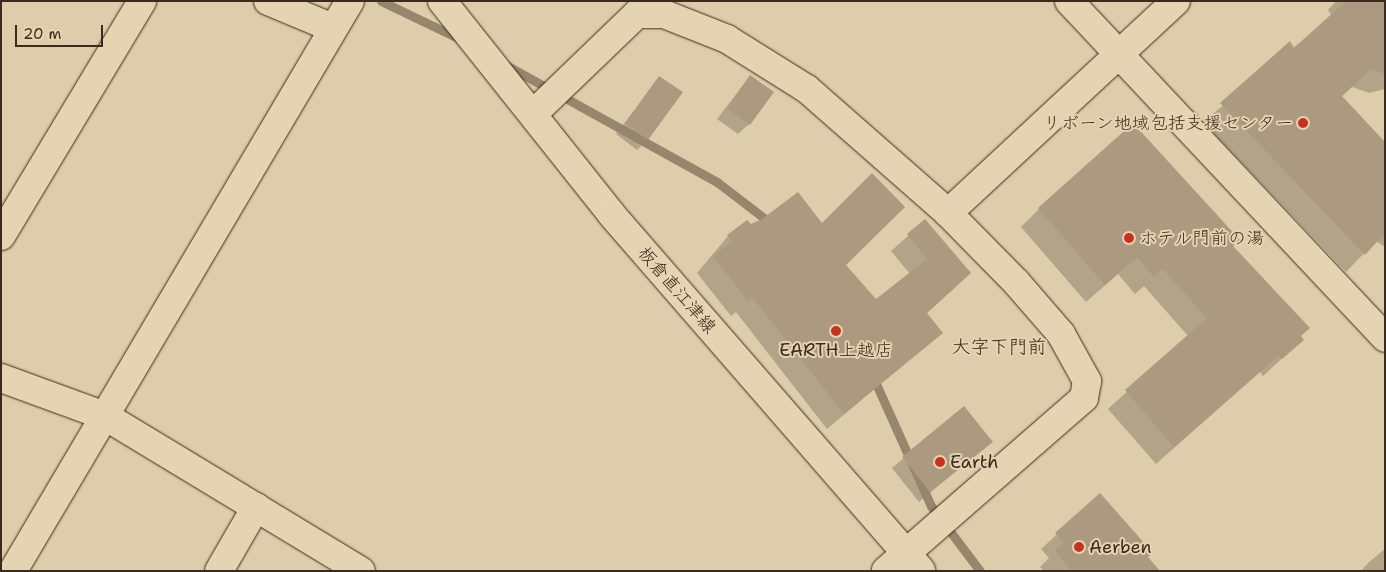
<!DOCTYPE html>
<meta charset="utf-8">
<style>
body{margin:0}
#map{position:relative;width:1386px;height:572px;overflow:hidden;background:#decdab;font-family:"Shantell Sans","Klee One",sans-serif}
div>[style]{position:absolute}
.shadow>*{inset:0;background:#0003}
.stream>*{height:9px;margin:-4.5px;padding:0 4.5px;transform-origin:4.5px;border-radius:4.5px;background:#97866e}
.building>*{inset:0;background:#ab9a80}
.roads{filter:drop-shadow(0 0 1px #3b2a1e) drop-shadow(0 0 1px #3b2a1e)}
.minor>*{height:28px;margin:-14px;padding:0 14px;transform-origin:14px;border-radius:14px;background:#e5d4b1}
.secondary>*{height:28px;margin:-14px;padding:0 14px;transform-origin:14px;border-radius:14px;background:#e5d4b1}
.dots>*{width:14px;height:14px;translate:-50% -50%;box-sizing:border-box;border:2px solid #e5d4b1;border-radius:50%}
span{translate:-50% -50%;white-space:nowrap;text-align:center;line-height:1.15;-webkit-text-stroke:4px #e5d4b1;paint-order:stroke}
.poi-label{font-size:18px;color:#3b2a1e}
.right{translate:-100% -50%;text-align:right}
.left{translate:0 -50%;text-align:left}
.street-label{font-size:18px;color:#3b2a1e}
.neighbourhood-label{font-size:19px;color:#3b2a1e}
.frame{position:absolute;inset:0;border:2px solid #3b2a1e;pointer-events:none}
.scale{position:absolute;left:15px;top:25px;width:88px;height:22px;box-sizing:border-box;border:2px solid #3b2a1e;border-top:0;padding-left:6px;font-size:15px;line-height:18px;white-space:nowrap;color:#3b2a1e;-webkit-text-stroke:4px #e5d4b1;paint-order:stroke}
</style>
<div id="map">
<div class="shadow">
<i style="clip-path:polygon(1336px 1px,1385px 1px,1385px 89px,1369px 93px,1352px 87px,1341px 97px,1385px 144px,1385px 247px,1376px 241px,1346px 272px,1203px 122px,1332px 16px,1328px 10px)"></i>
<i style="clip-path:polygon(750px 76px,749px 124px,738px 134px,717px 119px)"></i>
<i style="clip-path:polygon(660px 77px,648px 139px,637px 150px,616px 134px)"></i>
<i style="clip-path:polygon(1039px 209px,1232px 246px,1302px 340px,1263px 376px,1260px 372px,1156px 464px,1108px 409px,1188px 336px,1144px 286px,1135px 294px,1118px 274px,1086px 302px,1021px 227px)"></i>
<i style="clip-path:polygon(925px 221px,969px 273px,926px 314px,941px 333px,827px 429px,736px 312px,731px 316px,697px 273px,728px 236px,751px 226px,845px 265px,876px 301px,910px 274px,891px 251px)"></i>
<i style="clip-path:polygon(964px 408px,991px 442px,919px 502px,892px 468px)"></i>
<i style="clip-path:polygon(1100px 495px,1146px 558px,1158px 571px,1044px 571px,1040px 567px,1049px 558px,1041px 549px)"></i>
<i style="clip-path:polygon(1385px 549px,1385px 571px,1361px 571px,1369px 562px)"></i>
</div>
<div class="stream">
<i style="left:381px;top:1px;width:90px;rotate:25.7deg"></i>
<i style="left:504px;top:64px;width:244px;rotate:29deg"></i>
<i style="left:717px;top:182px;width:71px;rotate:37.5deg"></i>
<i style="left:873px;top:377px;width:141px;rotate:65.8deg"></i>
<i style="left:931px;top:506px;width:81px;rotate:53deg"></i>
</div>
<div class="building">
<i style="clip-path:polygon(1346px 1px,1385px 1px,1385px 74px,1371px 69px,1342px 96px,1385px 142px,1385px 233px,1365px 255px,1220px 103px,1290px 41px,1294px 48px)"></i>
<i style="clip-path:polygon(750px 75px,774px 92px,750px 125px,727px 108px)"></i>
<i style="clip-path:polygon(659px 76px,683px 92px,648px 140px,625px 123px)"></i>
<i style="clip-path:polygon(1133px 123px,1240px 240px,1233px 246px,1310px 328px,1301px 336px,1304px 340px,1282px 359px,1279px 355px,1174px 447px,1125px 390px,1207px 318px,1163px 269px,1154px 277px,1137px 257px,1105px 285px,1038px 208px)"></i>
<i style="clip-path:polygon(872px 173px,905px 207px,846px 265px,876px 299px,927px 259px,907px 234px,925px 219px,971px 273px,927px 313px,943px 333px,844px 414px,752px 297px,748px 301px,713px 256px,732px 241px,727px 235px,747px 220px,751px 224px,762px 219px,798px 192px,822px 223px)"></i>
<i style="clip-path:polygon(964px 406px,993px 442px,930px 492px,902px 457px)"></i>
<i style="clip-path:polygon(1100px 493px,1153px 553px,1148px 557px,1160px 571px,1072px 571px,1055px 551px,1064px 543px,1055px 533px)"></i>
</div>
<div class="roads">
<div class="minor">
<i style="left:268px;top:1px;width:70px;rotate:22.6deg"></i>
<i style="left:1069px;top:1px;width:462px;rotate:46.8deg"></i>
<i style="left:533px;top:114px;width:144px;rotate:-43.9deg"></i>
<i style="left:637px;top:14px;width:27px"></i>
<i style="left:664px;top:14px;width:68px;rotate:21.6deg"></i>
<i style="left:727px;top:39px;width:94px;rotate:32deg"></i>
<i style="left:807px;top:89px;width:188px;rotate:41.3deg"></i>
<i style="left:948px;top:213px;width:97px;rotate:45.4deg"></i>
<i style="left:1016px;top:282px;width:69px;rotate:49.1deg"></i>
<i style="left:1061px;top:334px;width:54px;rotate:61deg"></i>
<i style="left:1087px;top:381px;width:17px;rotate:100deg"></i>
<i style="left:1084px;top:398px;width:263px;rotate:138.9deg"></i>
<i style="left:948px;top:213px;width:311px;rotate:-42.9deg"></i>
<i style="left:1px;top:236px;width:274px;rotate:-59deg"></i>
<i style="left:1px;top:378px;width:111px;rotate:20.1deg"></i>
<i style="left:105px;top:416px;width:299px;rotate:31.2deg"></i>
<i style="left:13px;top:571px;width:662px;rotate:-59.41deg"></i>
<i style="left:219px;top:571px;width:74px;rotate:-60deg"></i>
</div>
<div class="secondary">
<i style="left:442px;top:1px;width:273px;rotate:51.5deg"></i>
<i style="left:612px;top:215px;width:471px;rotate:49deg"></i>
</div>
</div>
<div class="dots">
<i style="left:1303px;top:123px;background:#c8321e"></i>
<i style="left:1129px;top:238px;background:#c8321e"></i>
<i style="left:836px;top:331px;background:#c8321e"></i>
<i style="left:940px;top:462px;background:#c8321e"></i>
<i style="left:1079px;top:547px;background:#c8321e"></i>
</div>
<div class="poi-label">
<span class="right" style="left:1293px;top:123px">リボーン地域包括支援センター</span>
<span class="left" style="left:1139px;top:238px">ホテル門前の湯</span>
<span style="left:836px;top:350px">EARTH上越店</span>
<span class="left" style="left:950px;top:462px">Earth</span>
<span class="left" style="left:1089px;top:547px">Aerben</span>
</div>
<div class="street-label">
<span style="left:677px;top:290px;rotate:49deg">板倉直江津線</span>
</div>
<div class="neighbourhood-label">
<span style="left:999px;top:347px">大字下門前</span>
</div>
<div class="frame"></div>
<div class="scale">20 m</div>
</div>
